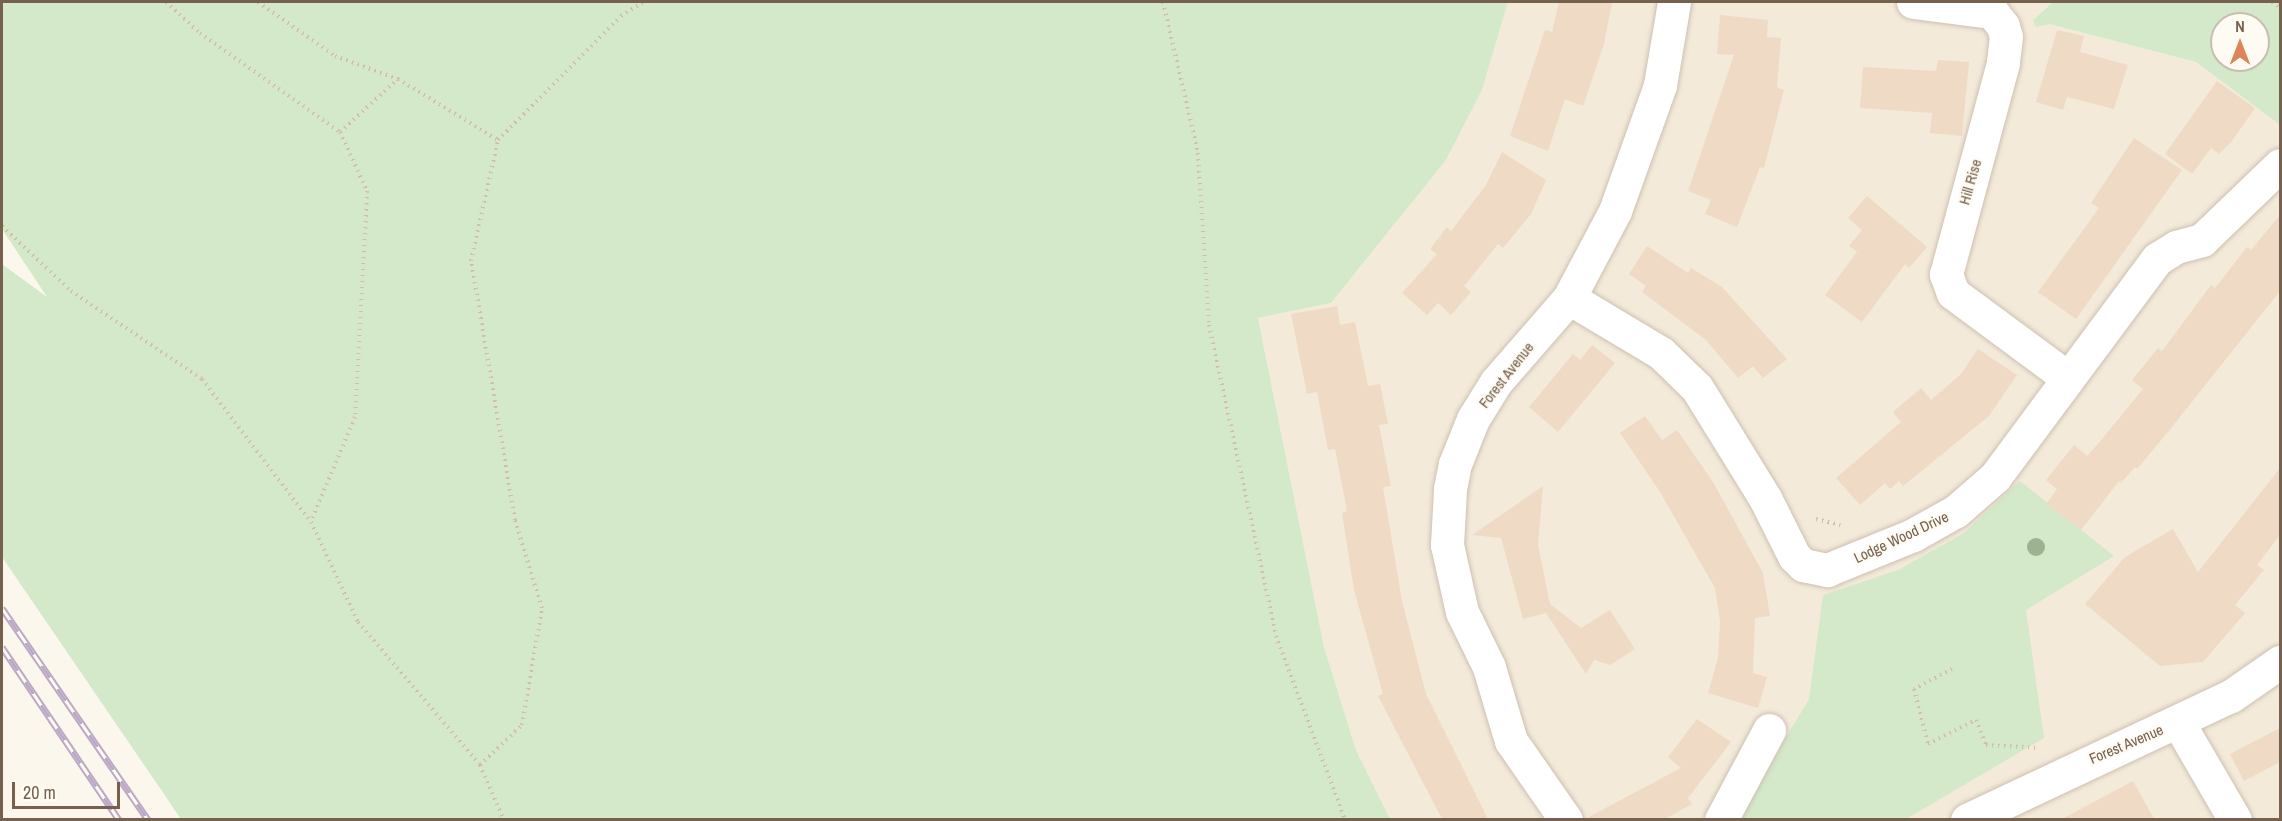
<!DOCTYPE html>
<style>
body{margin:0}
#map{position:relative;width:2282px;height:821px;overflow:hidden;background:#fcf7ec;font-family:"Archivo Narrow",sans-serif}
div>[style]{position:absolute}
.residential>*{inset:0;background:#f3eada}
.green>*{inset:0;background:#d3e9ca}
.building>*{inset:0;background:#efdac5}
.path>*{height:4px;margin-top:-2px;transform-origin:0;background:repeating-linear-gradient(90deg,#d5bea7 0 1.5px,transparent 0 6px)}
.roads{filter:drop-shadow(0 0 2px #cec0b1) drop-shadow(0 0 2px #cec0b1)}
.minor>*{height:33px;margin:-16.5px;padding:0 16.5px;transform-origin:16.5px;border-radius:16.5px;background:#fff}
.rail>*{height:7px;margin-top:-3.5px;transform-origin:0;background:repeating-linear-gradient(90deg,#fefbf2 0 14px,#bca9c6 0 28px);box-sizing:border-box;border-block:2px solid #bca9c6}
.trees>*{width:18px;height:18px;margin:-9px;border-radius:50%;background:#9eb292}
span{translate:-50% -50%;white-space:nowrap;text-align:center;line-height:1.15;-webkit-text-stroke:4.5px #fefbf2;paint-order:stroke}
.street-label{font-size:15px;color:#76614f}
.frame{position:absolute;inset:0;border:3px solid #76614f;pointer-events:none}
.north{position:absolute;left:2210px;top:12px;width:60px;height:60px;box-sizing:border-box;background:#fefbf2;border:2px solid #c8bdb1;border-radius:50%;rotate:0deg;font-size:16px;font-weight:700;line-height:24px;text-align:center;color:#76614f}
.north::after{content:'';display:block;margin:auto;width:21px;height:27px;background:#dc855a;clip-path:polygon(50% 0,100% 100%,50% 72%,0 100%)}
.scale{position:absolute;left:12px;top:782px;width:108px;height:27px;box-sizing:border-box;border:3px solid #76614f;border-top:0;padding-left:8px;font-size:18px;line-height:21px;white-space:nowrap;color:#76614f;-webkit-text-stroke:4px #fefbf2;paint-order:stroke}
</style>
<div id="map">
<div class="residential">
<i style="clip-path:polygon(1508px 2px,2053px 2px,2033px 20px,2196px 62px,2280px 125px,2280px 819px,1390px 819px,1356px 750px,1324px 647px,1258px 318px,1331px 303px,1446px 160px,1482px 90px)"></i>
</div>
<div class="green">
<i style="clip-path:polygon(2px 2px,1508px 2px,1482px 90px,1446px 160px,1331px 303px,1258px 318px,1324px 647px,1356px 750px,1390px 819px,181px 819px,2px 557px,2px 264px,47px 297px,2px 229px)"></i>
<i style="clip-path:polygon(evenodd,2053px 2px,2280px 2px,2280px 125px,2196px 62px,2049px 24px,2036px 27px,2033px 20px,2053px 2px,2222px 24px,2258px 24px,2258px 60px,2222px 60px,2222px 24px)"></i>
<i style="clip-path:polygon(2020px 481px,2114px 556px,2026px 610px,2044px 738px,1906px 819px,1737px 820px,1809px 699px,1823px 595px,1898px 570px,1964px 533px)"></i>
</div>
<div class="building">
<i style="clip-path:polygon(1559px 2px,1612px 2px,1604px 44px,1583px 106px,1565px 99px,1548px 151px,1510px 136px,1545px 30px,1552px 32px)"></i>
<i style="clip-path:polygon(1720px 15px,1768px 20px,1767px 37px,1781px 38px,1777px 87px,1784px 90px,1764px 168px,1760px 167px,1737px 227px,1705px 214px,1711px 200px,1688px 191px,1734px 55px,1717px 54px)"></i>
<i style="clip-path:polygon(2057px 30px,2084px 36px,2080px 52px,2128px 65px,2114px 109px,2067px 97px,2063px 110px,2036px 102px)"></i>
<i style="clip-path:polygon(1938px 60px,1969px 62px,1962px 136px,1930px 133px,1932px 113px,1860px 108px,1863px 67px,1936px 71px)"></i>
<i style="clip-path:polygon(2217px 81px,2255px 108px,2232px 141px,2219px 154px,2211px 148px,2192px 174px,2165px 154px)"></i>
<i style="clip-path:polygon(2134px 138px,2182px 170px,2076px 319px,2038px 292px,2099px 208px,2091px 203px)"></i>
<i style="clip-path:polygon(1502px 152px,1546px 180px,1531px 214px,1503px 248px,1498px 244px,1464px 286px,1471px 292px,1451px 315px,1438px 303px,1427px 315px,1402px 293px,1437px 254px,1430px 249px,1447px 227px,1451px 231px,1486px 185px)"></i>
<i style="clip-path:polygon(1867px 196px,1927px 247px,1909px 268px,1905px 264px,1862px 322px,1825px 295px,1857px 252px,1849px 246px,1862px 230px,1848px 218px)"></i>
<i style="clip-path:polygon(2280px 215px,2280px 291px,2168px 432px,2137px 469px,2135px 467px,2121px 483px,2119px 481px,2081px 530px,2046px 504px,2057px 489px,2046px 480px,2074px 445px,2087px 456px,2097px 445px,2143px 389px,2132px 380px,2158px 348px,2162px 351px,2211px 285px,2215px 288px,2247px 247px,2251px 250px)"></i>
<i style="clip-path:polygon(1647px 246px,1688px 273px,1691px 268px,1722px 287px,1787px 359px,1763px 378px,1753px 366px,1738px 378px,1706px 340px,1642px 292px,1646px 286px,1629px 274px)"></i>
<i style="clip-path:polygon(1337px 306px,1340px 325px,1355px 322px,1368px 386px,1380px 384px,1388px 424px,1379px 425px,1391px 486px,1383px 487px,1402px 601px,1426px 694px,1488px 819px,1442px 819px,1378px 696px,1383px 694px,1354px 590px,1342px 513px,1347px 511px,1335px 449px,1328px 450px,1317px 392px,1307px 394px,1291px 314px)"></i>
<i style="clip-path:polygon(1592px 345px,1615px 363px,1558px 432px,1529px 407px,1573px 354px,1580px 360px)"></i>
<i style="clip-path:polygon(1978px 349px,2017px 375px,1989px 416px,1903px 486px,1899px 481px,1890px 489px,1885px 483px,1860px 505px,1836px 478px,1901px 422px,1893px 412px,1921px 388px,1931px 400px,1961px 374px)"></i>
<i style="clip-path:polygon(1645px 416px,1662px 440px,1677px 430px,1713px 482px,1763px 573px,1770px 616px,1755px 618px,1753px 673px,1767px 677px,1758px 708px,1708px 693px,1718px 658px,1720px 621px,1715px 588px,1660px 492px,1620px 433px)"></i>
<i style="clip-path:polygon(2280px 468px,2280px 535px,2257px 565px,2264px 570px,2235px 605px,2245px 613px,2203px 662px,2160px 666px,2085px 604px,2125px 557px,2173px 529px,2198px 572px)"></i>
<i style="clip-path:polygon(1543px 486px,1538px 545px,1550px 604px,1581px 628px,1610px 610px,1635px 649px,1610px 665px,1594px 660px,1586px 674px,1546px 613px,1523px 619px,1501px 538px,1472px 535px)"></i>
<i style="clip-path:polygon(1697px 719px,1731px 742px,1688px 798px,1692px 804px,1665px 819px,1585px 819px,1681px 768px,1668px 757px)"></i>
<i style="clip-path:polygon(2280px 728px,2280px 762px,2244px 781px,2230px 754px)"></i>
<i style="clip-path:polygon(2133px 781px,2154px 819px,2062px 819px)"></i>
</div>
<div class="path">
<i style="left:166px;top:2px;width:46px;rotate:42.4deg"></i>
<i style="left:200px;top:33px;width:171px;rotate:35.3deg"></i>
<i style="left:340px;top:132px;width:65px;rotate:65.4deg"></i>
<i style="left:367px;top:191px;width:226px;rotate:93deg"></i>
<i style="left:355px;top:417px;width:113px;rotate:112.9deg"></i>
<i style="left:258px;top:2px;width:94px;rotate:35deg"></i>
<i style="left:335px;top:56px;width:67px;rotate:20.1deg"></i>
<i style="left:398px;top:79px;width:117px;rotate:31.4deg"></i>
<i style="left:1163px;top:2px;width:155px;rotate:76.9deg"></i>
<i style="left:1198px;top:153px;width:172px;rotate:86.3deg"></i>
<i style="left:1209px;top:325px;width:318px;rotate:77.8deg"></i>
<i style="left:1276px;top:636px;width:197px;rotate:69.4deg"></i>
<i style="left:2272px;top:2px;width:9px;rotate:32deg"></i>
<i style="left:340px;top:132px;width:79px;rotate:-42.4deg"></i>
<i style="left:2px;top:226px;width:95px;rotate:43.3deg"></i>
<i style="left:71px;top:291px;width:158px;rotate:33.9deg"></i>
<i style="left:202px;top:379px;width:180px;rotate:52.7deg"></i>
<i style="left:311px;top:522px;width:110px;rotate:64.8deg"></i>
<i style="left:358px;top:622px;width:188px;rotate:49.5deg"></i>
<i style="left:480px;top:765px;width:60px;rotate:66.4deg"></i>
<i style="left:1816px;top:519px;width:25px;rotate:14deg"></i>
<i style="left:1952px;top:669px;width:43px;rotate:152.2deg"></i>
<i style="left:1914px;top:689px;width:57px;rotate:75.7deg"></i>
<i style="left:1928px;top:744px;width:54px;rotate:-26.6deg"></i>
<i style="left:1976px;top:720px;width:27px;rotate:68deg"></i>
<i style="left:1986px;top:745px;width:51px;rotate:3.4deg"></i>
<i style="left:480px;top:765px;width:58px;rotate:-43.6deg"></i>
<i style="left:522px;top:725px;width:119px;rotate:-80.3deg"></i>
<i style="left:542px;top:608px;width:92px;rotate:-107.1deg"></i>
<i style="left:515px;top:520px;width:263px;rotate:-99.6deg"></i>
<i style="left:471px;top:261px;width:124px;rotate:-77.4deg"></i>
<i style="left:498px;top:140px;width:175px;rotate:-45.2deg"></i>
<i style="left:621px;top:16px;width:26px;rotate:-32deg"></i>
</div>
<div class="roads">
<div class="minor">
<i style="left:1913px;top:2px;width:80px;rotate:7.2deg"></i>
<i style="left:1992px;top:12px;width:18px;rotate:52deg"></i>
<i style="left:2003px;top:26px;width:11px;rotate:75deg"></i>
<i style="left:2006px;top:37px;width:26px;rotate:97deg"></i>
<i style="left:2003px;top:63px;width:219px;rotate:105.1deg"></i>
<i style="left:1946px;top:274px;width:20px;rotate:70deg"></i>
<i style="left:1953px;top:293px;width:143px;rotate:36.5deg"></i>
<i style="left:1569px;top:298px;width:107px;rotate:30.9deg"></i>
<i style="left:1661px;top:353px;width:50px;rotate:44.2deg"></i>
<i style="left:1697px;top:388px;width:129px;rotate:58.3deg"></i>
<i style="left:1765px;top:498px;width:65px;rotate:63.4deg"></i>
<i style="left:1794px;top:556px;width:13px;rotate:45deg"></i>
<i style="left:1803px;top:565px;width:25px;rotate:12deg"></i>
<i style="left:1827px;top:570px;width:93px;rotate:-22.1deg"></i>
<i style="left:1913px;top:535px;width:49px;rotate:-29.2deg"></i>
<i style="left:1956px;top:511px;width:52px;rotate:-41.1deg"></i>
<i style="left:1995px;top:477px;width:272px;rotate:-53.4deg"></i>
<i style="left:2157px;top:259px;width:22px;rotate:-32deg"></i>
<i style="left:2176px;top:247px;width:27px;rotate:-15deg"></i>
<i style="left:2202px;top:240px;width:108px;rotate:-43.9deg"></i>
<i style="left:2178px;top:722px;width:113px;rotate:59.8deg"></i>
<i style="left:1566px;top:820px;width:96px;rotate:-124.8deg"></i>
<i style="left:1511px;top:741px;width:77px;rotate:-106.6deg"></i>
<i style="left:1489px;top:667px;width:61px;rotate:-116.1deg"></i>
<i style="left:1462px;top:612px;width:69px;rotate:-102.6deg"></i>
<i style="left:1447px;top:545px;width:56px;rotate:-86.9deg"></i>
<i style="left:1450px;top:489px;width:25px;rotate:-79deg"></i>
<i style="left:1455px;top:464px;width:48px;rotate:-68.2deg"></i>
<i style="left:1473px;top:419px;width:44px;rotate:-58.1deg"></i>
<i style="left:1496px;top:382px;width:111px;rotate:-49deg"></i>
<i style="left:1569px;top:298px;width:98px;rotate:-62.1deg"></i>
<i style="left:1615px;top:211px;width:134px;rotate:-70.3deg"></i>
<i style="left:1660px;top:85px;width:84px;rotate:-80.4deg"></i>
<i style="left:1721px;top:820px;width:102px;rotate:-61.9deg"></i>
<i style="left:1967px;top:820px;width:292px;rotate:-25.2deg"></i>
<i style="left:2231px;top:696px;width:60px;rotate:-34.8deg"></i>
</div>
</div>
<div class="rail">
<i style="left:2px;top:608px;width:257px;rotate:55.4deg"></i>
<i style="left:2px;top:647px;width:209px;rotate:55.9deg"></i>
</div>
<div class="trees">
<i style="left:2036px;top:547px"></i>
</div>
<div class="street-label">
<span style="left:1970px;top:182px;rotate:-74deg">Hill Rise</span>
<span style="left:1506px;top:375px;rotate:-52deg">Forest Avenue</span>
<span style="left:1901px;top:537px;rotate:-25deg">Lodge Wood Drive</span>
<span style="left:2126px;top:744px;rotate:-23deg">Forest Avenue</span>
</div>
<div class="frame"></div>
<div class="north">N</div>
<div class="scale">20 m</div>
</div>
